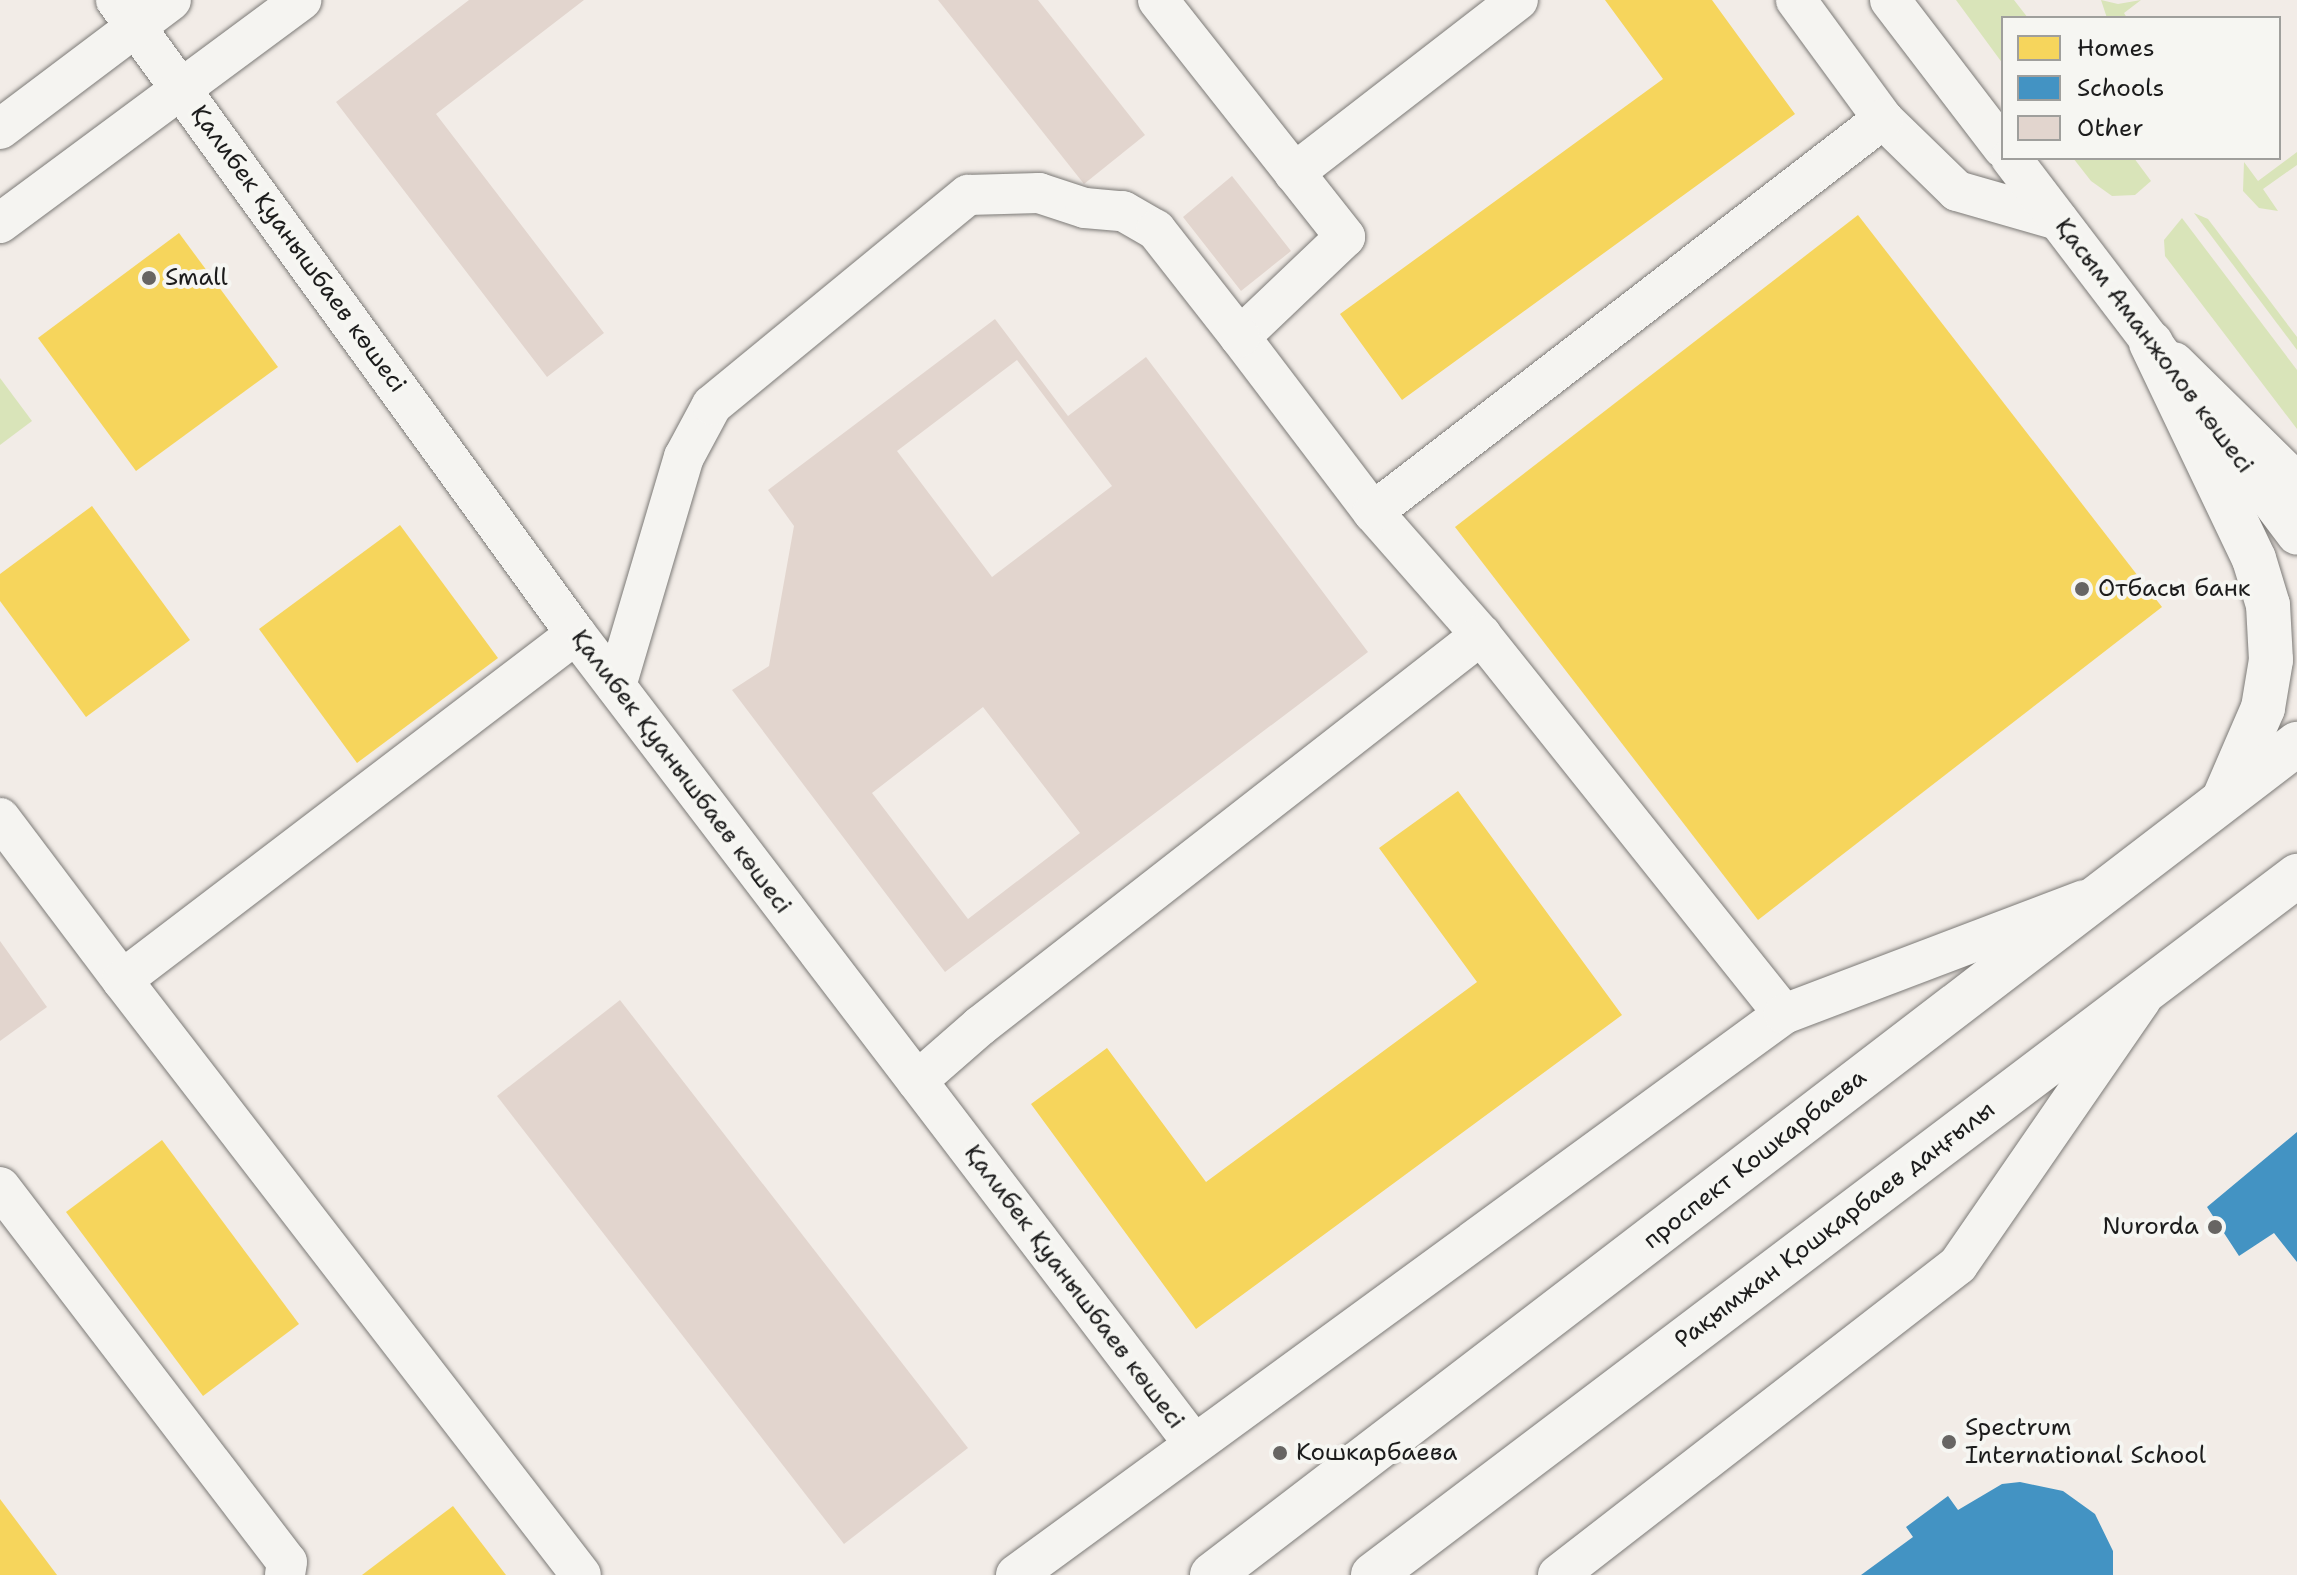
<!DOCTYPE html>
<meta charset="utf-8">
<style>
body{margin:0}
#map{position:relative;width:2297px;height:1575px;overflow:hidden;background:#f2ece7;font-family:"Shantell Sans",sans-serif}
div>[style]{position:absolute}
.green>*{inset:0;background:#d9e4b9}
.homes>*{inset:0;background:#f6d55c}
.schools>*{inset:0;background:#4393c3}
.building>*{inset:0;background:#e2d5ce}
.roads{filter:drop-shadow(0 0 2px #7c7a77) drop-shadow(0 0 2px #7c7a77)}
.minor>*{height:40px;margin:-20px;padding:0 20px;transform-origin:20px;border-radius:20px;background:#f5f4f1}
.major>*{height:44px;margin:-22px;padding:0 22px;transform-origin:22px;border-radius:22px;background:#f5f4f1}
.dots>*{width:22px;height:22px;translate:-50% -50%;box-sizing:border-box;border:4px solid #f6f6f2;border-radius:50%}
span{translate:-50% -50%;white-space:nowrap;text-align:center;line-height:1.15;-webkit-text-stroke:8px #f6f6f2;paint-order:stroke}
.street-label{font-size:24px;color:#1c1c1c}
.poi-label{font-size:24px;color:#1c1c1c}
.left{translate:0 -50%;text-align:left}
.right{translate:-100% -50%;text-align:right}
.legend{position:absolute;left:2001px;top:16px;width:280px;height:144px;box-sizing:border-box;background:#f6f6f2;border:2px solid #9f9f9c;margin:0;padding:10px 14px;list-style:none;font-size:24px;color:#1c1c1c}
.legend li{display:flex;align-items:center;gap:16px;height:40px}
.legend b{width:40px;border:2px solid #9f9f9c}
</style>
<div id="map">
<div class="green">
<i style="clip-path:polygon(1956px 0,2014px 0,2028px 18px,2003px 18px,2003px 64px)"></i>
<i style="clip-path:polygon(2101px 0,2118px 4px,2141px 0,2124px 13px,2127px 18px,2107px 18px)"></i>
<i style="clip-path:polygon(2297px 152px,2297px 165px,2263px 189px,2278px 211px,2259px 208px,2243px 191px,2244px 162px,2258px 181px)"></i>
<i style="clip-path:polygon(2073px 158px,2134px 158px,2151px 181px,2135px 195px,2112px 196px,2091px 181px)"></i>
<i style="clip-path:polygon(2194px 213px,2208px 219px,2297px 337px,2297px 350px)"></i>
<i style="clip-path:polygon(2182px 218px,2297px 370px,2297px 429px,2165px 256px,2164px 240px)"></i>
<i style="clip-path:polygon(0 378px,32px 421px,0 445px)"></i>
</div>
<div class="homes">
<i style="clip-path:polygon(1605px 0,1712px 0,1795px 114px,1402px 400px,1340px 314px,1663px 79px)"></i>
<i style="clip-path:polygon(1858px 215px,2162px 607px,1758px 920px,1455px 527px)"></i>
<i style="clip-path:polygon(179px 233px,278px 367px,136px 471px,38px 338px)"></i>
<i style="clip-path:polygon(92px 506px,190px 640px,86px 717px,0 601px,0 574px)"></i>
<i style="clip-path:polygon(400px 525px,498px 658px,357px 763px,259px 629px)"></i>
<i style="clip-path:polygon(1458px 791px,1622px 1015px,1196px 1329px,1031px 1104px,1107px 1048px,1206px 1182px,1477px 982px,1379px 848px)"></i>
<i style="clip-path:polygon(162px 1140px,299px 1324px,203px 1396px,66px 1212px)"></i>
<i style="clip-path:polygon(0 1499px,57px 1575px,0 1575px)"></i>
<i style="clip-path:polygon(453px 1506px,506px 1575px,362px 1575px)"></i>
</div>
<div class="schools">
<i style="clip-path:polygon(2297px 1132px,2297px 1262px,2274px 1233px,2239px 1256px,2207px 1207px)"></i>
<i style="clip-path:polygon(2020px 1482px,2063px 1491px,2095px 1514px,2113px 1551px,2113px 1575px,1861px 1575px,1913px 1537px,1906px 1527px,1948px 1496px,1958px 1510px,2002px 1484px)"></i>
</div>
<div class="building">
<i style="clip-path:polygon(469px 0,584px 0,436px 114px,604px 333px,547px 377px,336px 102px)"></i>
<i style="clip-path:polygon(938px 0,1038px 0,1145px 135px,1084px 184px)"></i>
<i style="clip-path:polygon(1232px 176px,1291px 251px,1241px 291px,1183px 217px)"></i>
<i style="clip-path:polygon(evenodd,995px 319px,1068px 416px,1146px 357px,1368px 652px,945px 972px,732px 690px,769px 666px,794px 526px,768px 490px,995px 319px,1017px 360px,1112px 486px,992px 577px,897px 451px,1017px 360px,995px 319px,983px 707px,1080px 833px,968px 919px,872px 793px,983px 707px)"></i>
<i style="clip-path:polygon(0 941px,47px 1007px,0 1041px)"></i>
<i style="clip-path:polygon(620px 1000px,968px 1448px,844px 1544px,497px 1096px)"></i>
</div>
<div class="roads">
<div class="minor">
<i style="left:116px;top:0;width:783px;rotate:54.04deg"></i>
<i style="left:576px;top:634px;width:1019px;rotate:52.66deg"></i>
<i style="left:1158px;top:0;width:302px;rotate:51.7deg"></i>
<i style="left:1345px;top:237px;width:145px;rotate:136.4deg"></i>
<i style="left:1240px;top:337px;width:220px;rotate:52.8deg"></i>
<i style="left:1373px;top:512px;width:164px;rotate:48.7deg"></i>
<i style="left:1481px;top:635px;width:485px;rotate:51.4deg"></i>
<i style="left:1796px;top:0;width:147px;rotate:53.8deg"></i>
<i style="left:1883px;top:119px;width:103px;rotate:44.2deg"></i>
<i style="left:1957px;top:191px;width:105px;rotate:16deg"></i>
<i style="left:1890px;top:0;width:186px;rotate:52.6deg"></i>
<i style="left:0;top:129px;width:214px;rotate:-37deg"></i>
<i style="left:2011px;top:158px;width:264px;rotate:52.7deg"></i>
<i style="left:1294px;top:173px;width:283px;rotate:-37.7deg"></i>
<i style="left:0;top:223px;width:375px;rotate:-36.5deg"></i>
<i style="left:2212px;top:422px;width:141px;rotate:53deg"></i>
<i style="left:1373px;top:512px;width:644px;rotate:-37.62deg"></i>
<i style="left:616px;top:686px;width:239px;rotate:-73.5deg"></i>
<i style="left:684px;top:457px;width:59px;rotate:-61.7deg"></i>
<i style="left:712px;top:405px;width:331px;rotate:-39.4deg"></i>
<i style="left:968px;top:195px;width:71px;rotate:-1.6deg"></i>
<i style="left:1039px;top:193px;width:48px;rotate:18.1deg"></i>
<i style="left:1085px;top:208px;width:38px;rotate:5deg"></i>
<i style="left:1123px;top:211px;width:38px;rotate:30deg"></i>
<i style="left:1156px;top:230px;width:136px;rotate:51.9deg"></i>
<i style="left:0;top:818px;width:203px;rotate:53deg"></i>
<i style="left:122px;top:980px;width:571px;rotate:-37.31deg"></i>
<i style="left:122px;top:980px;width:751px;rotate:52.35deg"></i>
<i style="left:917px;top:1081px;width:84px;rotate:-41.1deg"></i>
<i style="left:980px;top:1026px;width:636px;rotate:-37.97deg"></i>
<i style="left:0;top:1187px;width:472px;rotate:52.6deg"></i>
<i style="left:287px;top:1562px;width:13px;rotate:99deg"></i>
<i style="left:1016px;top:1575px;width:951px;rotate:-36.15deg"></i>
<i style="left:1784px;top:1014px;width:321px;rotate:-20.8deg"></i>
<i style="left:1558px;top:1575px;width:506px;rotate:-37.78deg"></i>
<i style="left:1958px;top:1265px;width:322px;rotate:-55.4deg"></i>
</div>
<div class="major">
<i style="left:2151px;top:343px;width:239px;rotate:64.5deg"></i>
<i style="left:2254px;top:559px;width:48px;rotate:73.1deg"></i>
<i style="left:2268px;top:605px;width:55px;rotate:86.9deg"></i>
<i style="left:2271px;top:660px;width:49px;rotate:99.5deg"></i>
<i style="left:2263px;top:708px;width:98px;rotate:113.4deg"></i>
<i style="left:2173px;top:364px;width:174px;rotate:44.5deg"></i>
<i style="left:1212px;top:1575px;width:1367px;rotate:-37.45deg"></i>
<i style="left:1373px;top:1575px;width:1159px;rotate:-37.11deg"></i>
</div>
</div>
<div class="dots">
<i style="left:149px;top:278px;background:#676563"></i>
<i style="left:2082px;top:589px;background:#676563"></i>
<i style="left:2215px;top:1227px;background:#676563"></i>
<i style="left:1949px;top:1442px;background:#676563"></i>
<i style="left:1280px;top:1453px;background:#676563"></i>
</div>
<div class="street-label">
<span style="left:298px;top:249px;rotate:54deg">Қалибек Қуанышбаев көшесі</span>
<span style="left:2154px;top:346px;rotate:53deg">Қасым Аманжолов көшесі</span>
<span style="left:681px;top:772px;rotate:53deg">Қалибек Қуанышбаев көшесі</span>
<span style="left:1755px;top:1159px;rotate:-38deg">проспект Кошкарбаева</span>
<span style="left:1835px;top:1225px;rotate:-37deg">Рақымжан Қошқарбаев даңғылы</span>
<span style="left:1074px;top:1287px;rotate:53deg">Қалибек Қуанышбаев көшесі</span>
</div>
<div class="poi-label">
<span class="left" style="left:165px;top:278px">Small</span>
<span class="left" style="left:2098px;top:589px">Отбасы банк</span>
<span class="right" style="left:2199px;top:1227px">Nurorda</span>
<span class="left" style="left:1965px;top:1442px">Spectrum<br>International School</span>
<span class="left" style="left:1296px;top:1453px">Кошкарбаева</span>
</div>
<ul class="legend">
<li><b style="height:22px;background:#f6d55c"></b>Homes</li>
<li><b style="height:22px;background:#4393c3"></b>Schools</li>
<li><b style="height:22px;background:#e2d5ce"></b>Other</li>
</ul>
</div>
